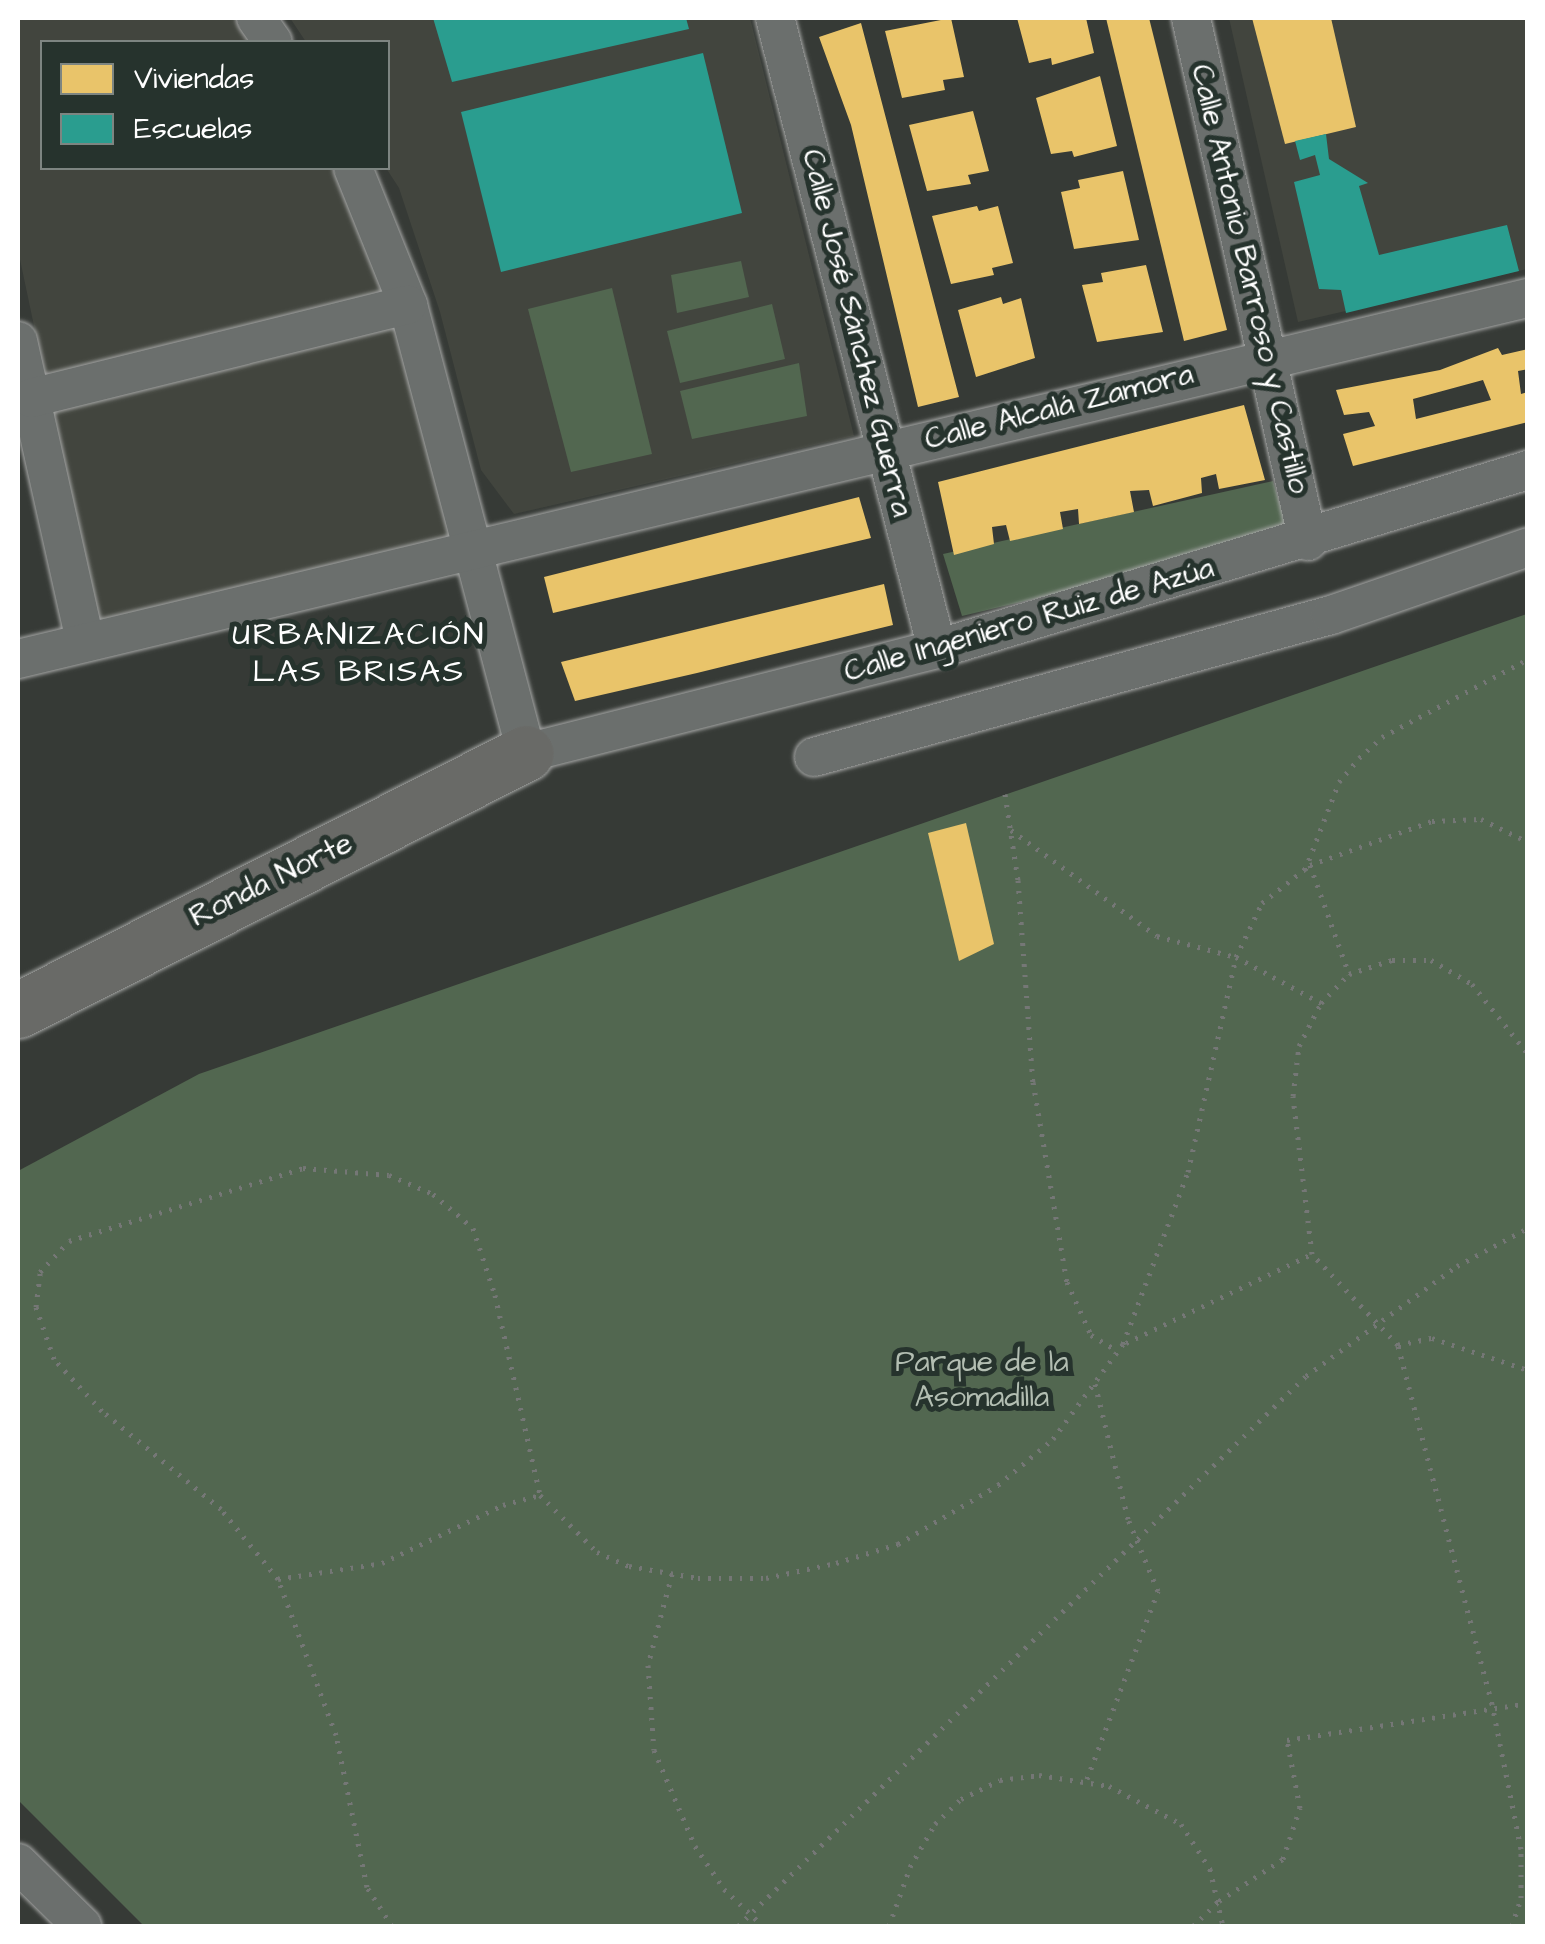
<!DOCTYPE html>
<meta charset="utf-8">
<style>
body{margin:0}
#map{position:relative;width:1545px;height:1944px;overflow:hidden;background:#363a36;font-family:"Architects Daughter",sans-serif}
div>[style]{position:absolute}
.built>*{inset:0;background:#42453e}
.green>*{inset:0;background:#526750}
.homes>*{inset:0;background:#e9c46a}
.schools>*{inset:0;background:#2a9d8f}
.path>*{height:5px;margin-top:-2.5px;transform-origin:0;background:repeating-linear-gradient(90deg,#757776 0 2.5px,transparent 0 10.5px)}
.roads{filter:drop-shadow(0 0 2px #a5a6a5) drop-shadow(0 0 2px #a5a6a5)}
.minor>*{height:38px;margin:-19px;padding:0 19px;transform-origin:19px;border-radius:19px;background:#6b6f6d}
.highway>*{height:55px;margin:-27.5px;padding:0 27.5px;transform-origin:27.5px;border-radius:27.5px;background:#696a67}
span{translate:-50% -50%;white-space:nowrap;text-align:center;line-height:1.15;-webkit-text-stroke:10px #26332d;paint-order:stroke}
.street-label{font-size:30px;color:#fff}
.park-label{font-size:30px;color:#b3beb2}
.neighbourhood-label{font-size:32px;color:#fff;letter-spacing:2.5px}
.frame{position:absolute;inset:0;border:20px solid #fff;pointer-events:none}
.legend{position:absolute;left:40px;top:40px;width:350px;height:130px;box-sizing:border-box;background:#26332d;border:2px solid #7d8581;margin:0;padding:12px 18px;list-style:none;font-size:30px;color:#fff}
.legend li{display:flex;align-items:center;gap:20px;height:50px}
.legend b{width:50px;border:2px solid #7d8581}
</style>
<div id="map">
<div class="built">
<i style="clip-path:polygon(18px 18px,237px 18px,246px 26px,257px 42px,42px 42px,42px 168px,335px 168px,379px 264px,453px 525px,446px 539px,108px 621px,95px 615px,18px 250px)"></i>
<i style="clip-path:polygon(290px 18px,750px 18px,854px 436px,514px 514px,481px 470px,440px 312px,399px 188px,386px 168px,388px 42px,306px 42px)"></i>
<i style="clip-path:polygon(1229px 18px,1527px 18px,1527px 269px,1298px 322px)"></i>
</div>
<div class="green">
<i style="clip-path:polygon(741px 261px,749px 297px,677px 313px,671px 275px)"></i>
<i style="clip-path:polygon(612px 288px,652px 454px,571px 472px,528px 309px)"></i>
<i style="clip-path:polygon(772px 304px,785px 359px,680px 383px,667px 331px)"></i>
<i style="clip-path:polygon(799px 363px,807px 416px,692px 439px,680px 391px)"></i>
<i style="clip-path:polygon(1273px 481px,1290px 538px,962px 616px,943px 554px)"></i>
<i style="clip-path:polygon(1527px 614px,1527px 1926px,144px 1926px,18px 1800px,18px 1171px,199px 1074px)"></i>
</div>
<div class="homes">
<i style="clip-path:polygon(951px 18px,964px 77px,943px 80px,945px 90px,902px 98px,885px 31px)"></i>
<i style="clip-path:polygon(1017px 18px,1086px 18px,1094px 53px,1052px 65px,1051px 58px,1029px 63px)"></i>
<i style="clip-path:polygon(1106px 18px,1149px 18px,1227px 330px,1184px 341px)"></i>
<i style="clip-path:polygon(1252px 18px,1331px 18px,1356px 127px,1285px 144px)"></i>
<i style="clip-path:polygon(861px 23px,959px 397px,918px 407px,851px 125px,819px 37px)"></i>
<i style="clip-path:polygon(1100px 76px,1117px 146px,1074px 157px,1072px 151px,1051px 154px,1036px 98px)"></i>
<i style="clip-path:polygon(973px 111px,989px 171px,968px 175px,971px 184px,927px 191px,909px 125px)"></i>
<i style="clip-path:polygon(1123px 171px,1139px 240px,1074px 249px,1061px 192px,1080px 188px,1078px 180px)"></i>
<i style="clip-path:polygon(977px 206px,979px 211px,998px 206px,1013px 263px,992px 268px,994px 275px,951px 284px,932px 216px)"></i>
<i style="clip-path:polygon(1146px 265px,1163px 332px,1097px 342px,1082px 285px,1103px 282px,1101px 273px)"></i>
<i style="clip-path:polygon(1001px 297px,1003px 304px,1021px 298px,1035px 358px,976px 377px,958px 310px)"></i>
<i style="clip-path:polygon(evenodd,1498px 348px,1502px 355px,1528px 349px,1528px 369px,1518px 371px,1521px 394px,1528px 392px,1528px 422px,1353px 466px,1343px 434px,1375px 426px,1369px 412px,1344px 415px,1336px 390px,1440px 370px,1498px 348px,1483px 380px,1491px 400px,1416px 419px,1413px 399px,1483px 380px)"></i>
<i style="clip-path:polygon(1244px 405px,1265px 480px,1219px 489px,1216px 474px,1201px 478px,1202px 493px,1153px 506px,1149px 490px,1130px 491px,1134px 512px,1079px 524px,1078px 509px,1060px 512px,1063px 529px,1010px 541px,1006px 525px,992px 527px,994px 544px,954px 555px,938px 482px)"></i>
<i style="clip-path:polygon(859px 497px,871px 538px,553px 613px,544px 577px)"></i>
<i style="clip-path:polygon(884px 584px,893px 625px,697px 673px,575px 701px,561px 662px)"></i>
<i style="clip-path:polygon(966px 823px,994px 944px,959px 961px,928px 833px)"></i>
</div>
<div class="schools">
<i style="clip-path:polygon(433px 18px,686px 18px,689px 29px,452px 82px)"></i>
<i style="clip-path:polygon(703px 53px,742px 213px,501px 272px,461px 112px)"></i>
<i style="clip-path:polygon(1326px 134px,1329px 159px,1368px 183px,1359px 186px,1379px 255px,1507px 225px,1519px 271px,1346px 313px,1341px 290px,1319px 289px,1294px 182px,1320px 175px,1315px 155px,1300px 160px,1295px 141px)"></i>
</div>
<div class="path">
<i style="left:1005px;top:794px;width:87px;rotate:81.4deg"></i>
<i style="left:1018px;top:880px;width:203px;rotate:85.8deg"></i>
<i style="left:1033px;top:1082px;width:203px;rotate:80.4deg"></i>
<i style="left:1067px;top:1282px;width:58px;rotate:65.6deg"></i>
<i style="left:1091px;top:1335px;width:31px;rotate:31deg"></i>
<i style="left:1011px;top:830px;width:180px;rotate:36deg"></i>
<i style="left:1157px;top:936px;width:82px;rotate:14.9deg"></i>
<i style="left:1236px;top:957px;width:97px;rotate:28.4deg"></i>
<i style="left:1310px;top:865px;width:116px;rotate:70.3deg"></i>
<i style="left:1305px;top:870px;width:94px;rotate:-68.9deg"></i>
<i style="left:1339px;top:782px;width:31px;rotate:-50deg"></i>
<i style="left:1359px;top:758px;width:31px;rotate:-42deg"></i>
<i style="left:1382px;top:737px;width:166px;rotate:-28.1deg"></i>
<i style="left:1126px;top:1343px;width:206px;rotate:-25.6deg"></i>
<i style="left:1398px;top:1345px;width:35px;rotate:-12deg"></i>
<i style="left:1432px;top:1338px;width:101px;rotate:18.4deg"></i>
<i style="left:672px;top:1574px;width:94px;rotate:104.8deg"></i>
<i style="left:648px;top:1665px;width:85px;rotate:86deg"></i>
<i style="left:654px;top:1750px;width:104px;rotate:66.9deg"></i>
<i style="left:695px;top:1846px;width:52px;rotate:56deg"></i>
<i style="left:724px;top:1889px;width:54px;rotate:43.5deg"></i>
<i style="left:278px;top:1579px;width:105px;rotate:-8.7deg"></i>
<i style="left:382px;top:1563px;width:134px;rotate:-25.6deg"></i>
<i style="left:503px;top:1505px;width:38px;rotate:-15deg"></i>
<i style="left:1087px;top:1779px;width:201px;rotate:-69.3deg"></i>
<i style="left:1158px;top:1591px;width:78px;rotate:-112.6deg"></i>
<i style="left:1128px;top:1519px;width:139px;rotate:-103.7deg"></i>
<i style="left:18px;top:1925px;width:1px;rotate:45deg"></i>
<i style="left:392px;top:1926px;width:46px;rotate:-122.7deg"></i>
<i style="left:367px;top:1887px;width:155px;rotate:-101.5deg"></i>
<i style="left:336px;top:1735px;width:166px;rotate:-110.4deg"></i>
<i style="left:278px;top:1579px;width:90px;rotate:-129.2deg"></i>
<i style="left:221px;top:1509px;width:154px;rotate:-140.5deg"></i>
<i style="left:102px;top:1411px;width:71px;rotate:-132.7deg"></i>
<i style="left:54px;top:1359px;width:55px;rotate:-109.1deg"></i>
<i style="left:36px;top:1307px;width:35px;rotate:-83deg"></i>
<i style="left:40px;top:1272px;width:42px;rotate:-46.9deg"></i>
<i style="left:69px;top:1241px;width:245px;rotate:-17.3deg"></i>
<i style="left:303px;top:1168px;width:86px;rotate:4.7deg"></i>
<i style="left:389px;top:1175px;width:48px;rotate:23.4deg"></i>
<i style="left:433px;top:1194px;width:52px;rotate:40.4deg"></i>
<i style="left:473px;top:1228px;width:71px;rotate:71.8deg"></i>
<i style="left:495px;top:1295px;width:205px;rotate:77.3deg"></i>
<i style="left:540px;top:1495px;width:81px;rotate:45deg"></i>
<i style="left:597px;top:1552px;width:35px;rotate:24deg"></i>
<i style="left:629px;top:1566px;width:70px;rotate:9.9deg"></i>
<i style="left:698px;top:1578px;width:68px"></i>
<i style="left:766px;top:1578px;width:72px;rotate:-12.1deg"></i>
<i style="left:836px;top:1563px;width:65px;rotate:-17deg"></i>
<i style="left:898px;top:1544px;width:116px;rotate:-30.5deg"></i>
<i style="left:998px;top:1485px;width:72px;rotate:-39.9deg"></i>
<i style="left:1053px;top:1439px;width:118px;rotate:-53.6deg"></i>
<i style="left:1123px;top:1344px;width:184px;rotate:-69.3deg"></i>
<i style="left:1188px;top:1172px;width:220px;rotate:-77.4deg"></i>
<i style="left:1236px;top:957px;width:60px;rotate:-64.3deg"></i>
<i style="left:1262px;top:903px;width:61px;rotate:-38.4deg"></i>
<i style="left:1310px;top:865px;width:130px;rotate:-19.8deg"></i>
<i style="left:1432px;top:821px;width:49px;rotate:-2.3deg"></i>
<i style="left:1481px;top:819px;width:52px;rotate:26.1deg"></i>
<i style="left:738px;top:1926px;width:791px;rotate:-44.08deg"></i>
<i style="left:1306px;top:1376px;width:187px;rotate:-36.1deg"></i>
<i style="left:1457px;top:1266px;width:81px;rotate:-28.2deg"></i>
<i style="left:889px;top:1926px;width:63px;rotate:-70.4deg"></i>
<i style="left:910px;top:1867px;width:50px;rotate:-59.8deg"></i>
<i style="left:935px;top:1824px;width:36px;rotate:-44deg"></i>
<i style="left:961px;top:1799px;width:43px;rotate:-26deg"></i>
<i style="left:1000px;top:1780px;width:39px;rotate:-7deg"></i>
<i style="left:1039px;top:1775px;width:71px;rotate:8.9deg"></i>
<i style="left:1109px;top:1786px;width:81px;rotate:27.8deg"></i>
<i style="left:1181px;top:1824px;width:54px;rotate:57.2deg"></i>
<i style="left:1210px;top:1869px;width:58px;rotate:77.2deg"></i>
<i style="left:1193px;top:1926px;width:36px;rotate:-44deg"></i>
<i style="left:1219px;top:1901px;width:77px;rotate:-33.3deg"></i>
<i style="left:1283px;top:1859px;width:54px;rotate:-71.6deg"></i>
<i style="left:1300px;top:1808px;width:69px;rotate:-100.8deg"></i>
<i style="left:1287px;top:1740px;width:244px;rotate:-8.7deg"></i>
<i style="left:1512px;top:1926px;width:29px;rotate:-72deg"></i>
<i style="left:1521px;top:1898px;width:49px;rotate:-90deg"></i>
<i style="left:1521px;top:1849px;width:148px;rotate:-101.3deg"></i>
<i style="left:1492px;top:1704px;width:371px;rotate:-104.7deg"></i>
<i style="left:1398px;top:1345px;width:125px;rotate:-133.4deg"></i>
<i style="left:1312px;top:1254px;width:159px;rotate:-96.9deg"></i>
<i style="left:1293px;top:1096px;width:50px;rotate:-83.2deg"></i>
<i style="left:1299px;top:1046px;width:48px;rotate:-62.9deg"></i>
<i style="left:1321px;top:1003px;width:40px;rotate:-46deg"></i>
<i style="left:1349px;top:974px;width:45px;rotate:-18deg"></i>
<i style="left:1392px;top:960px;width:39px"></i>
<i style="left:1431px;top:960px;width:48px;rotate:30.3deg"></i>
<i style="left:1472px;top:984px;width:90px;rotate:51.3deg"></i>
</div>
<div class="roads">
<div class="minor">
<i style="left:256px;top:18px;width:29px;rotate:55deg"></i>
<i style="left:775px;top:18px;width:651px;rotate:75.6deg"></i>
<i style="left:1191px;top:18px;width:536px;rotate:77.39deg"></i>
<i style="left:353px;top:168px;width:148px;rotate:68.1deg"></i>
<i style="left:408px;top:305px;width:463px;rotate:75.2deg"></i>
<i style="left:526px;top:753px;width:424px;rotate:-14.2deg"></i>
<i style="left:937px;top:649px;width:618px;rotate:-16.85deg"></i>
<i style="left:18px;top:341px;width:307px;rotate:77.4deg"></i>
<i style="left:31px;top:398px;width:388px;rotate:-13.9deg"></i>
<i style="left:18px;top:659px;width:1553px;rotate:-13.45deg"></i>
<i style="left:814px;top:757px;width:536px;rotate:-15.36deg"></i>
<i style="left:1331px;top:615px;width:208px;rotate:-19deg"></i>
<i style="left:18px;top:1863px;width:90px;rotate:44.5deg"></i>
</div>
<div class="highway">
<i style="left:18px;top:1010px;width:569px;rotate:-26.84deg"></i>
</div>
</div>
<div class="street-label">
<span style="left:1250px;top:279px;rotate:77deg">Calle Antonio Barroso y Castillo</span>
<span style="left:857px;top:333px;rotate:76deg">Calle José Sánchez Guerra</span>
<span style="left:1059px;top:407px;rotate:-14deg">Calle Alcalá Zamora</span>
<span style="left:1029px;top:620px;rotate:-16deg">Calle Ingeniero Ruiz de Azúa</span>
<span style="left:271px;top:880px;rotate:-26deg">Ronda Norte</span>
</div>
<div class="park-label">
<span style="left:982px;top:1379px">Parque de la<br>Asomadilla</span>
</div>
<div class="neighbourhood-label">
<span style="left:359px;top:654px">URBANIZACIÓN<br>LAS BRISAS</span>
</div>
<div class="frame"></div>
<ul class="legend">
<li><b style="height:28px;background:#e9c46a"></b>Viviendas</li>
<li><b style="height:28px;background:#2a9d8f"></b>Escuelas</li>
</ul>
</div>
